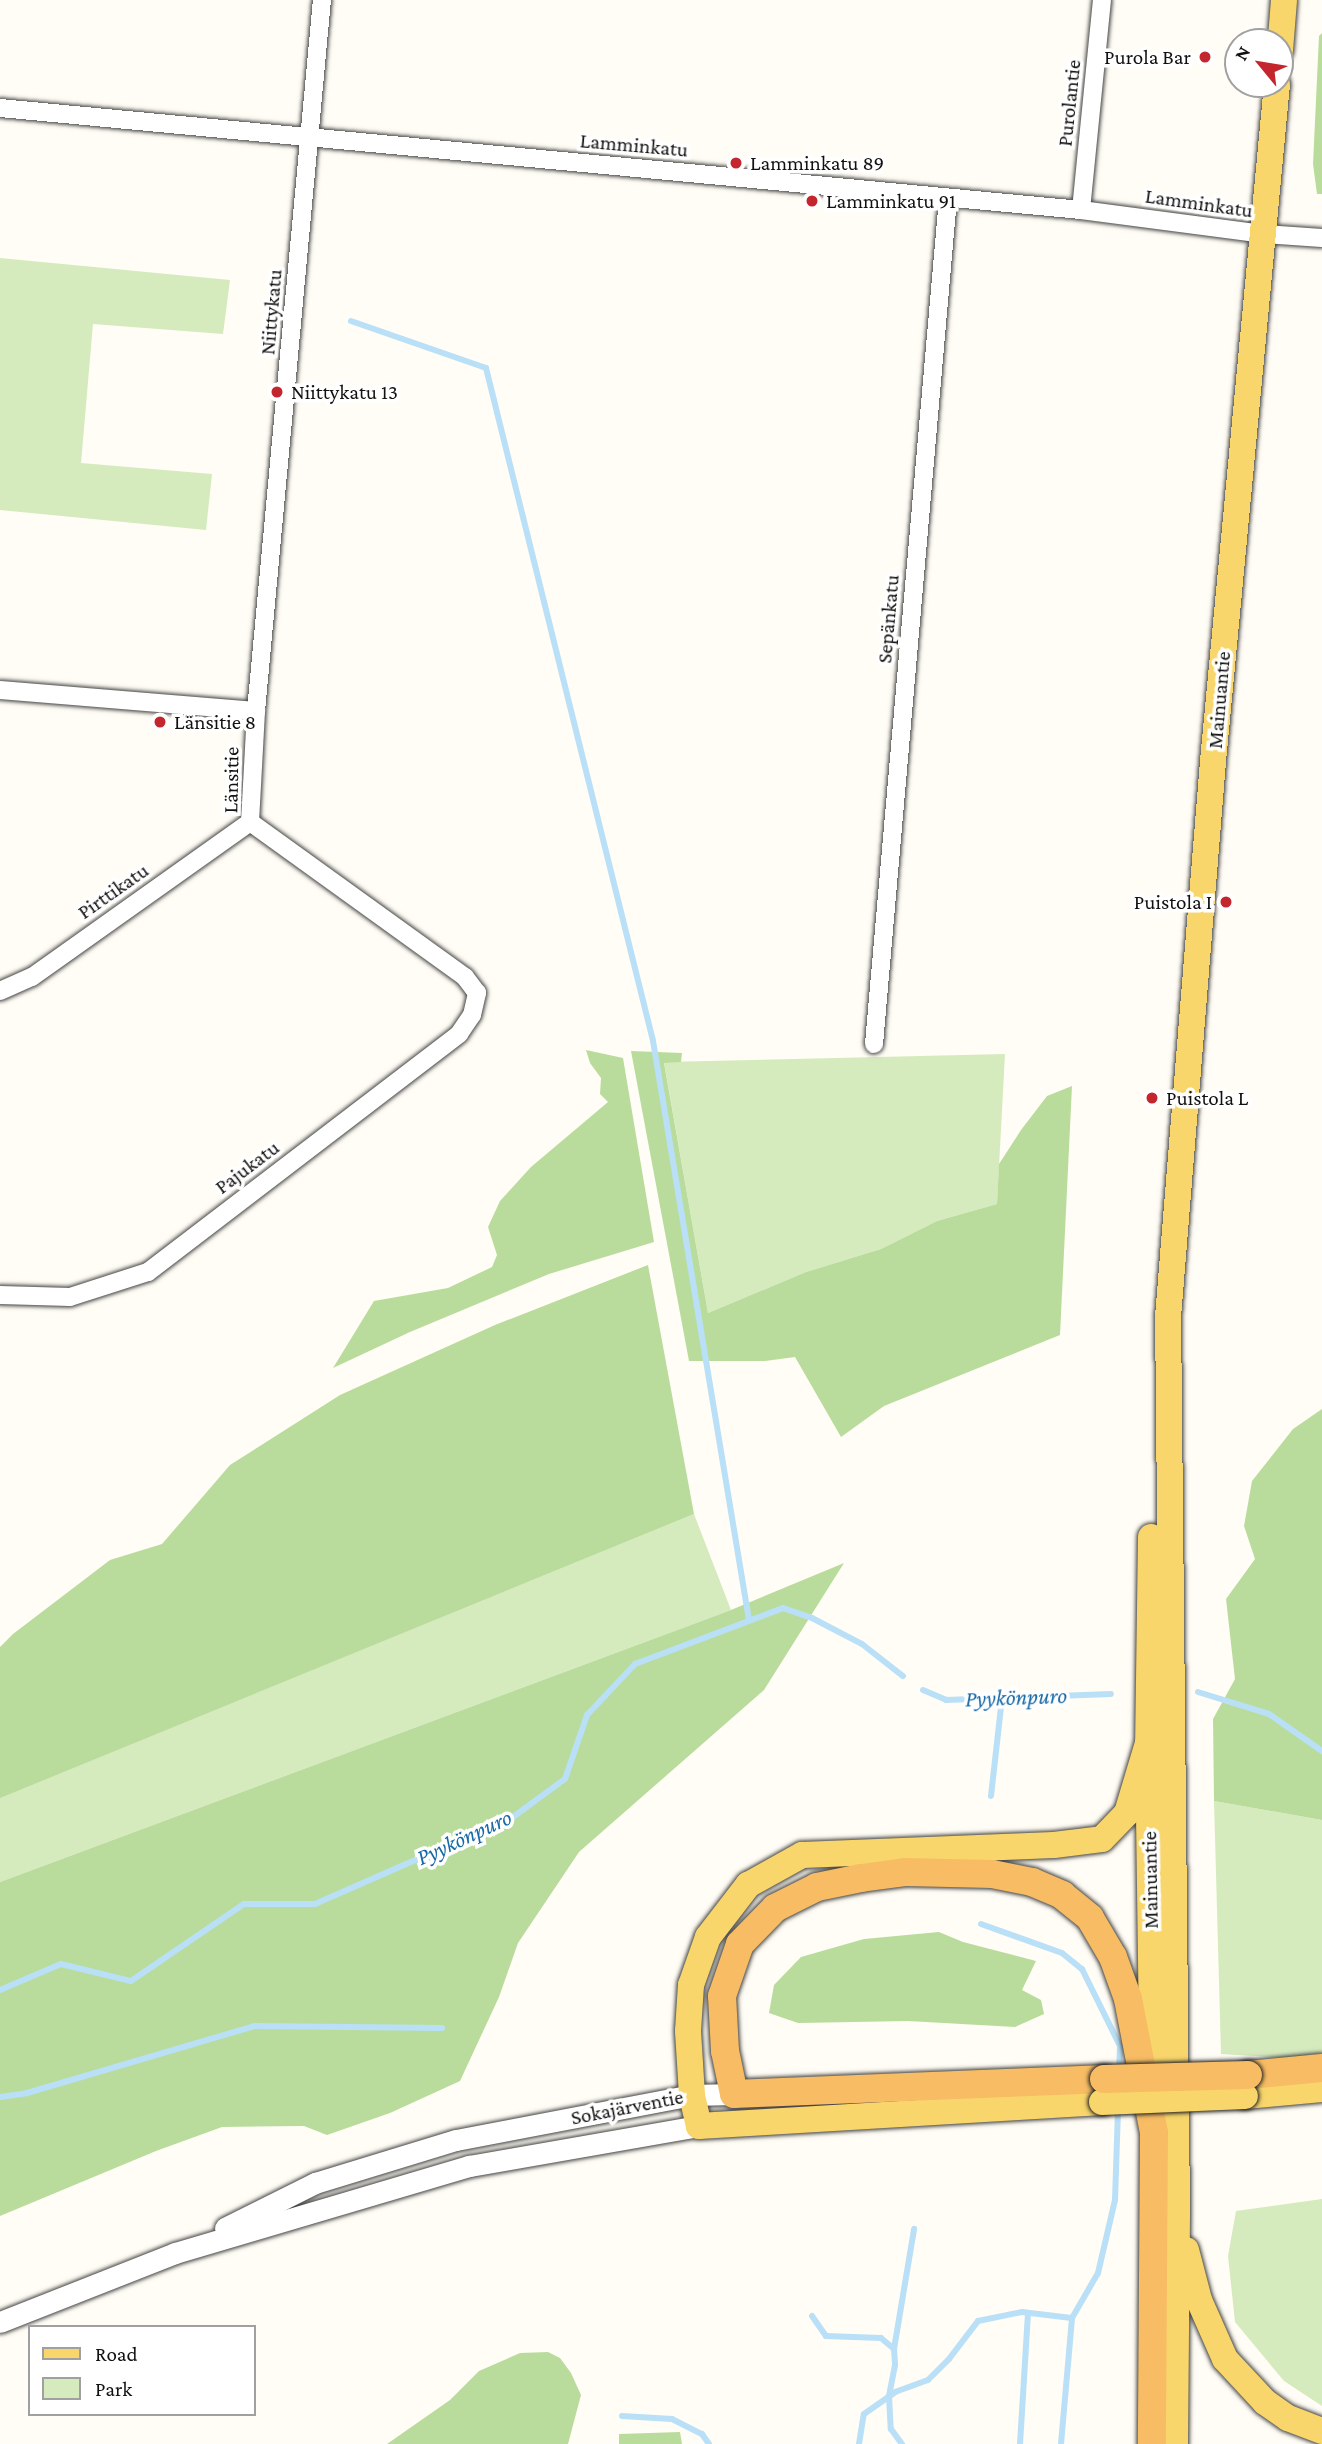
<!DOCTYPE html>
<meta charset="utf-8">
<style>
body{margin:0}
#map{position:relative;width:1322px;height:2444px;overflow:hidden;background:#fffdf5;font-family:"Crimson Pro",serif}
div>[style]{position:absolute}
.green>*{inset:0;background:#d5ebbd}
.forest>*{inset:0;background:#b9dc9c}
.stream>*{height:6px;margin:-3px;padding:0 3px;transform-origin:3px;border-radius:3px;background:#b9e0f7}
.roads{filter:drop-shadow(0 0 2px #444) drop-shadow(0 0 2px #444)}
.minor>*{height:18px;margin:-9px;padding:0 9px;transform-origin:9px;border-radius:9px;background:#fff}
.tertiary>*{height:21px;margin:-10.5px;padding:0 10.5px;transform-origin:10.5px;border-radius:10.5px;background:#fff}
.primary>*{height:26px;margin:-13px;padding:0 13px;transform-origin:13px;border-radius:13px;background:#f9d66b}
.trunk>*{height:28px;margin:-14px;padding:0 14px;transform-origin:14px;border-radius:14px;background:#f7bc64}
.bridges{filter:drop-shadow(0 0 2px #222) drop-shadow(0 0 2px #222)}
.primary-bridge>*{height:26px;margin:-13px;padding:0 13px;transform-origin:13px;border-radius:13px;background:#f9d66b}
.trunk-bridge>*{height:28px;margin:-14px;padding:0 14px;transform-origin:14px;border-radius:14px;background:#f7bc64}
.dots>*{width:19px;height:19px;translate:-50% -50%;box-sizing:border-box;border:4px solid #fff;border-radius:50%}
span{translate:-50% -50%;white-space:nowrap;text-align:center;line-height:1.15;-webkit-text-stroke:7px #fff;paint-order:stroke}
.poi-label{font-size:21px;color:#111}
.right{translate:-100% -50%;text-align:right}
.left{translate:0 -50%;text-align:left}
.street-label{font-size:21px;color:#111}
.water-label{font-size:23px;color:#1768a6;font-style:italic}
.legend{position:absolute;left:28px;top:2325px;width:228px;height:91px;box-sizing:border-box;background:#fff;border:2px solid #a0a0a0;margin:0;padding:9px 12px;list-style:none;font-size:21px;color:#111}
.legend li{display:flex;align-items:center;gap:14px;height:35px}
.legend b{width:35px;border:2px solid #a0a0a0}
.north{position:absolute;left:1224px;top:28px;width:70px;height:70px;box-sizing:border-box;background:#fff;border:2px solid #a0a0a0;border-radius:50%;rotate:300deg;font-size:19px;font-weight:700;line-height:28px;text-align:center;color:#111}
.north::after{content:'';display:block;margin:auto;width:24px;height:32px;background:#c4262e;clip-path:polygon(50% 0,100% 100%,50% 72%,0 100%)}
</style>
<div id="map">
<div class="green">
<i style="clip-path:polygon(0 258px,230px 280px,223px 334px,93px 324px,81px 463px,212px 474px,206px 530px,0 510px)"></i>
<i style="clip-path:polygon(1005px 1054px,997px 1204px,937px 1221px,881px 1249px,806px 1272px,708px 1313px,664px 1062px)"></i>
<i style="clip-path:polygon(694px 1514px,731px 1610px,0 1882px,0 1797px)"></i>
<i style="clip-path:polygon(1214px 1801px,1322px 1820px,1322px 2053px,1287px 2058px,1221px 2054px)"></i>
<i style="clip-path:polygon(1322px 2199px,1322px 2406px,1284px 2381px,1235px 2322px,1228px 2256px,1236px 2211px)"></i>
</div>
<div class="forest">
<i style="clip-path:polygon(1322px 33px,1322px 194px,1317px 194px,1313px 164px,1319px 36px)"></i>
<i style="clip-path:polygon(586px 1050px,623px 1058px,654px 1242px,549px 1274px,410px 1332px,333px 1368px,374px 1301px,448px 1288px,492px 1267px,497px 1255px,488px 1227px,500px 1201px,531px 1167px,608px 1102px,600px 1094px,601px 1078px,590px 1063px)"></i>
<i style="clip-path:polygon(631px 1051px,682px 1053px,681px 1062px,664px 1063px,708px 1313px,806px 1272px,881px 1249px,937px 1221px,997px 1204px,999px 1164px,1021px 1130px,1047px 1096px,1072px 1086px,1060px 1335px,884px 1406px,841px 1437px,795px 1357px,765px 1361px,689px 1361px)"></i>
<i style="clip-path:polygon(648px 1265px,694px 1514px,0 1798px,0 1647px,13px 1634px,110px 1560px,162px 1544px,230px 1465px,340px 1395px,495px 1325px)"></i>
<i style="clip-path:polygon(1322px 1409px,1322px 1820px,1214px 1801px,1213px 1719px,1235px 1679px,1226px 1599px,1255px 1559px,1244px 1526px,1252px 1481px,1293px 1429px)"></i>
<i style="clip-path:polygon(844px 1563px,764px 1690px,579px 1852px,518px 1943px,499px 1997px,460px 2081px,390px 2113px,327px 2135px,304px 2126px,222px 2127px,156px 2151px,0 2216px,0 1882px,731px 1610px)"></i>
<i style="clip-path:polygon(939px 1932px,963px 1942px,1036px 1961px,1022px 1990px,1041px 2000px,1044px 2014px,1015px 2027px,908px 2021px,798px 2023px,769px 2013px,774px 1985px,801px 1957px,864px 1939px)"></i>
<i style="clip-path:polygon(548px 2352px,560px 2358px,571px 2373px,581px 2395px,568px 2444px,387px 2444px,450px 2400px,479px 2371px,520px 2353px)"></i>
<i style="clip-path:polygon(680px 2432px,682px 2444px,619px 2444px,619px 2434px)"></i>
</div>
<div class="stream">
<i style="left:351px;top:321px;width:143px;rotate:19.2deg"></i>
<i style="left:486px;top:368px;width:693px;rotate:76.06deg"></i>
<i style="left:653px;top:1041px;width:587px;rotate:80.59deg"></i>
<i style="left:923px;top:1690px;width:25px;rotate:23deg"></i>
<i style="left:946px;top:1700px;width:165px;rotate:-2.1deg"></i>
<i style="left:1198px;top:1692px;width:74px;rotate:17.2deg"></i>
<i style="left:1269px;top:1714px;width:65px;rotate:34.9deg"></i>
<i style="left:991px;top:1796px;width:99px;rotate:-83.6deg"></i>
<i style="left:981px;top:1924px;width:86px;rotate:19.7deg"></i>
<i style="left:1062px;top:1953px;width:26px;rotate:39deg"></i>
<i style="left:1082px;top:1969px;width:86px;rotate:63.7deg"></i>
<i style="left:1120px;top:2046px;width:24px;rotate:92deg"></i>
<i style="left:0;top:1990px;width:66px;rotate:-23.1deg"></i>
<i style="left:61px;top:1964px;width:72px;rotate:13.7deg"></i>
<i style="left:131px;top:1981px;width:137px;rotate:-34.3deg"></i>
<i style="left:244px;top:1904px;width:71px"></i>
<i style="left:315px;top:1904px;width:216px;rotate:-23.7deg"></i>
<i style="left:513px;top:1817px;width:64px;rotate:-36.2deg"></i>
<i style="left:565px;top:1779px;width:68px;rotate:-71deg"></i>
<i style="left:587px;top:1715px;width:70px;rotate:-46.7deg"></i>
<i style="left:635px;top:1664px;width:158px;rotate:-20.7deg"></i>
<i style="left:783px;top:1608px;width:31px;rotate:19deg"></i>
<i style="left:812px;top:1618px;width:56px;rotate:27.5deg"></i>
<i style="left:862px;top:1644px;width:52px;rotate:38deg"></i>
<i style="left:0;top:2097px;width:27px;rotate:-8deg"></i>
<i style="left:27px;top:2093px;width:237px;rotate:-16.4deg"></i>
<i style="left:254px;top:2026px;width:188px;rotate:0.6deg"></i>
<i style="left:812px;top:2316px;width:24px;rotate:55deg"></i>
<i style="left:826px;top:2336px;width:55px;rotate:2.1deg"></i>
<i style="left:881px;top:2338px;width:17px;rotate:40deg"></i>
<i style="left:894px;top:2349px;width:16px;rotate:86deg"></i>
<i style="left:895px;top:2365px;width:32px;rotate:101deg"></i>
<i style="left:889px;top:2396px;width:33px;rotate:87deg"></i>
<i style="left:891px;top:2429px;width:19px;rotate:54deg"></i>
<i style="left:894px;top:2349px;width:122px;rotate:-80.5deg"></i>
<i style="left:622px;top:2416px;width:50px;rotate:3.4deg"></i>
<i style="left:672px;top:2419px;width:34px;rotate:27deg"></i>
<i style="left:702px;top:2434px;width:12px;rotate:55deg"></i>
<i style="left:859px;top:2444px;width:30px;rotate:-81deg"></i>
<i style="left:864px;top:2414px;width:38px;rotate:-35deg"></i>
<i style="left:895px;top:2392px;width:35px;rotate:-20deg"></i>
<i style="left:928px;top:2380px;width:30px;rotate:-45deg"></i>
<i style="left:949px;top:2359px;width:48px;rotate:-52.7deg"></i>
<i style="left:978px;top:2321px;width:45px;rotate:-11.6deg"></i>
<i style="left:1022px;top:2312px;width:50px;rotate:6.8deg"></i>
<i style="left:1020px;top:2444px;width:131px;rotate:-86.5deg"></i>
<i style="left:1061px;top:2444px;width:126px;rotate:-85deg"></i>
<i style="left:1072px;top:2318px;width:52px;rotate:-60deg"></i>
<i style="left:1098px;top:2273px;width:75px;rotate:-76.9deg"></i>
<i style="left:1115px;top:2200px;width:91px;rotate:-88.1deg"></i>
</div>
<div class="roads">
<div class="minor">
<i style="left:0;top:108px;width:1086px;rotate:5.39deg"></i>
<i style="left:1081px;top:210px;width:185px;rotate:7.5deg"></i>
<i style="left:1264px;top:234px;width:58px;rotate:3.9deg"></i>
<i style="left:1081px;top:210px;width:211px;rotate:-84.3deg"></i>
<i style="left:0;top:690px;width:257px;rotate:4.7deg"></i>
<i style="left:0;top:991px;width:35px;rotate:-24deg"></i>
<i style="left:32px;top:977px;width:267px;rotate:-35.4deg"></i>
<i style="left:874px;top:1044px;width:849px;rotate:-85deg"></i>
<i style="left:0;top:1295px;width:70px;rotate:1.6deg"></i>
<i style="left:70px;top:1297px;width:82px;rotate:-17.8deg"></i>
<i style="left:148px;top:1272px;width:392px;rotate:-37.4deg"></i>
<i style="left:459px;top:1034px;width:23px;rotate:-56deg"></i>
<i style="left:472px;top:1015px;width:23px;rotate:-77deg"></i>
<i style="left:477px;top:993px;width:20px;rotate:-127deg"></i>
<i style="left:465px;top:977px;width:265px;rotate:-144.2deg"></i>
<i style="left:250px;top:822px;width:111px;rotate:-86.9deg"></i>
<i style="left:256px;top:711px;width:714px;rotate:-84.7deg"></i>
</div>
<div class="tertiary">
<i style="left:225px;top:2228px;width:101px;rotate:-26.6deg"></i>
<i style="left:315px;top:2183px;width:147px;rotate:-17deg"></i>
<i style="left:456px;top:2140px;width:240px;rotate:-10.8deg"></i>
<i style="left:692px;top:2095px;width:42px;rotate:-1.4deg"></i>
<i style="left:0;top:2322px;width:188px;rotate:-21.5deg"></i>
<i style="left:175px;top:2253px;width:307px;rotate:-16.5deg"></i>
<i style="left:469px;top:2166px;width:233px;rotate:-9.9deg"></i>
</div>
<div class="primary">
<i style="left:1280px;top:50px;width:50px;rotate:-85.4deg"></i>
<i style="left:1151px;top:1537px;width:206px;rotate:90.8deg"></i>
<i style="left:1148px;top:1743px;width:344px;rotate:89.2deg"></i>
<i style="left:1245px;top:2096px;width:77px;rotate:-5.2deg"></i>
<i style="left:1102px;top:2102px;width:404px;rotate:176.6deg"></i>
<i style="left:699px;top:2126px;width:32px;rotate:-103deg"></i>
<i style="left:692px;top:2095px;width:64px;rotate:-93.6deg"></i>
<i style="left:688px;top:2031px;width:46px;rotate:-86.3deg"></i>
<i style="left:691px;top:1985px;width:51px;rotate:-70.5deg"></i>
<i style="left:708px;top:1937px;width:66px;rotate:-52.4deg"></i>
<i style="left:748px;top:1885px;width:62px;rotate:-29.1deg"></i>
<i style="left:802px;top:1855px;width:252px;rotate:-2.3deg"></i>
<i style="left:1054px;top:1845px;width:48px;rotate:-7.1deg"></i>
<i style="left:1102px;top:1839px;width:36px;rotate:-46deg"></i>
<i style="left:1127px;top:1813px;width:73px;rotate:-73.3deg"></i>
<i style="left:1186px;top:2250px;width:52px;rotate:75.4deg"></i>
<i style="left:1199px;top:2300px;width:64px;rotate:66.2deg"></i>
<i style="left:1225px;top:2359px;width:59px;rotate:47.1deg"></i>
<i style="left:1265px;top:2402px;width:28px;rotate:35deg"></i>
<i style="left:1288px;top:2418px;width:36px;rotate:21deg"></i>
<i style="left:1175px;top:2444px;width:229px;rotate:-89.5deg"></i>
<i style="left:1177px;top:2215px;width:898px;rotate:-90.57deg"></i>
<i style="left:1168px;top:1317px;width:558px;rotate:-85.37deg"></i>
<i style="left:1213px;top:761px;width:680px;rotate:-84.6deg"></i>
</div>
<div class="trunk">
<i style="left:1248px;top:2075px;width:74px;rotate:-5.4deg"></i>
<i style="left:1104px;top:2079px;width:370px;rotate:177.7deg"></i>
<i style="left:734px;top:2094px;width:44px;rotate:-101.8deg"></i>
<i style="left:725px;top:2051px;width:55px;rotate:-93.1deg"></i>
<i style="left:722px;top:1996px;width:55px;rotate:-70.9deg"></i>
<i style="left:740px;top:1944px;width:50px;rotate:-45.8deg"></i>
<i style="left:775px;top:1908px;width:47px;rotate:-26.6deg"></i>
<i style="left:817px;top:1887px;width:45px;rotate:-11.6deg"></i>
<i style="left:861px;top:1878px;width:44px;rotate:-7.8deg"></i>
<i style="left:905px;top:1872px;width:87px;rotate:1.3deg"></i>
<i style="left:992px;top:1874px;width:41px;rotate:11.3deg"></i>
<i style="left:1032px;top:1882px;width:33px;rotate:23deg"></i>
<i style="left:1062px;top:1895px;width:36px;rotate:39deg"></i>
<i style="left:1090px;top:1918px;width:45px;rotate:59.5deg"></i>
<i style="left:1113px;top:1957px;width:45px;rotate:70.3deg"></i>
<i style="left:1128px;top:1999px;width:136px;rotate:79deg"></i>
<i style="left:1154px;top:2133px;width:311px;rotate:90.4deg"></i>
</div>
</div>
<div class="bridges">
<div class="primary-bridge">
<i style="left:1102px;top:2102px;width:143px;rotate:-2.4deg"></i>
</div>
<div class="trunk-bridge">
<i style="left:1104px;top:2079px;width:144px;rotate:-1.6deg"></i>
</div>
</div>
<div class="dots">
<i style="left:1205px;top:57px;background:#c4262e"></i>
<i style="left:736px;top:163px;background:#c4262e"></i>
<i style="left:812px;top:201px;background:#c4262e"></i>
<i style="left:277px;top:392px;background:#c4262e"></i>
<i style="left:160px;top:722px;background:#c4262e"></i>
<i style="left:1226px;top:902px;background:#c4262e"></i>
<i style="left:1152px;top:1098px;background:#c4262e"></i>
</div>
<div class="poi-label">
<span class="right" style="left:1191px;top:57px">Purola Bar</span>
<span class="left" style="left:750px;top:163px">Lamminkatu 89</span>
<span class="left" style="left:826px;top:201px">Lamminkatu 91</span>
<span class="left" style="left:291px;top:392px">Niittykatu 13</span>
<span class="left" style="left:174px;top:722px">Länsitie 8</span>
<span class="right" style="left:1212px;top:902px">Puistola I</span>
<span class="left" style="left:1166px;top:1098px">Puistola L</span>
</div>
<div class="street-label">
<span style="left:1069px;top:103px;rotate:-84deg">Purolantie</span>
<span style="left:634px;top:145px;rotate:5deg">Lamminkatu</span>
<span style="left:1199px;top:203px;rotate:8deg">Lamminkatu</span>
<span style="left:271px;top:312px;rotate:-85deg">Niittykatu</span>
<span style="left:888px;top:619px;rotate:-85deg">Sepänkatu</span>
<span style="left:1219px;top:700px;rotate:-85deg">Mainuantie</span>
<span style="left:231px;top:780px;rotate:-89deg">Länsitie</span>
<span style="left:113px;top:891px;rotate:-35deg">Pirttikatu</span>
<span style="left:247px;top:1167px;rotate:-37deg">Pajukatu</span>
<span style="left:1150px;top:1880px;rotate:-91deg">Mainuantie</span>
<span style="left:627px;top:2107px;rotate:-11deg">Sokajärventie</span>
</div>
<div class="water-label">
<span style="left:1016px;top:1697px;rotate:-2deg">Pyykönpuro</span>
<span style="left:464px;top:1837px;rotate:-25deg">Pyykönpuro</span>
</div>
<ul class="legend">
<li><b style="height:9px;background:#f9d66b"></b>Road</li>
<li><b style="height:19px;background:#d5ebbd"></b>Park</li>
</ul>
<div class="north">N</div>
</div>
